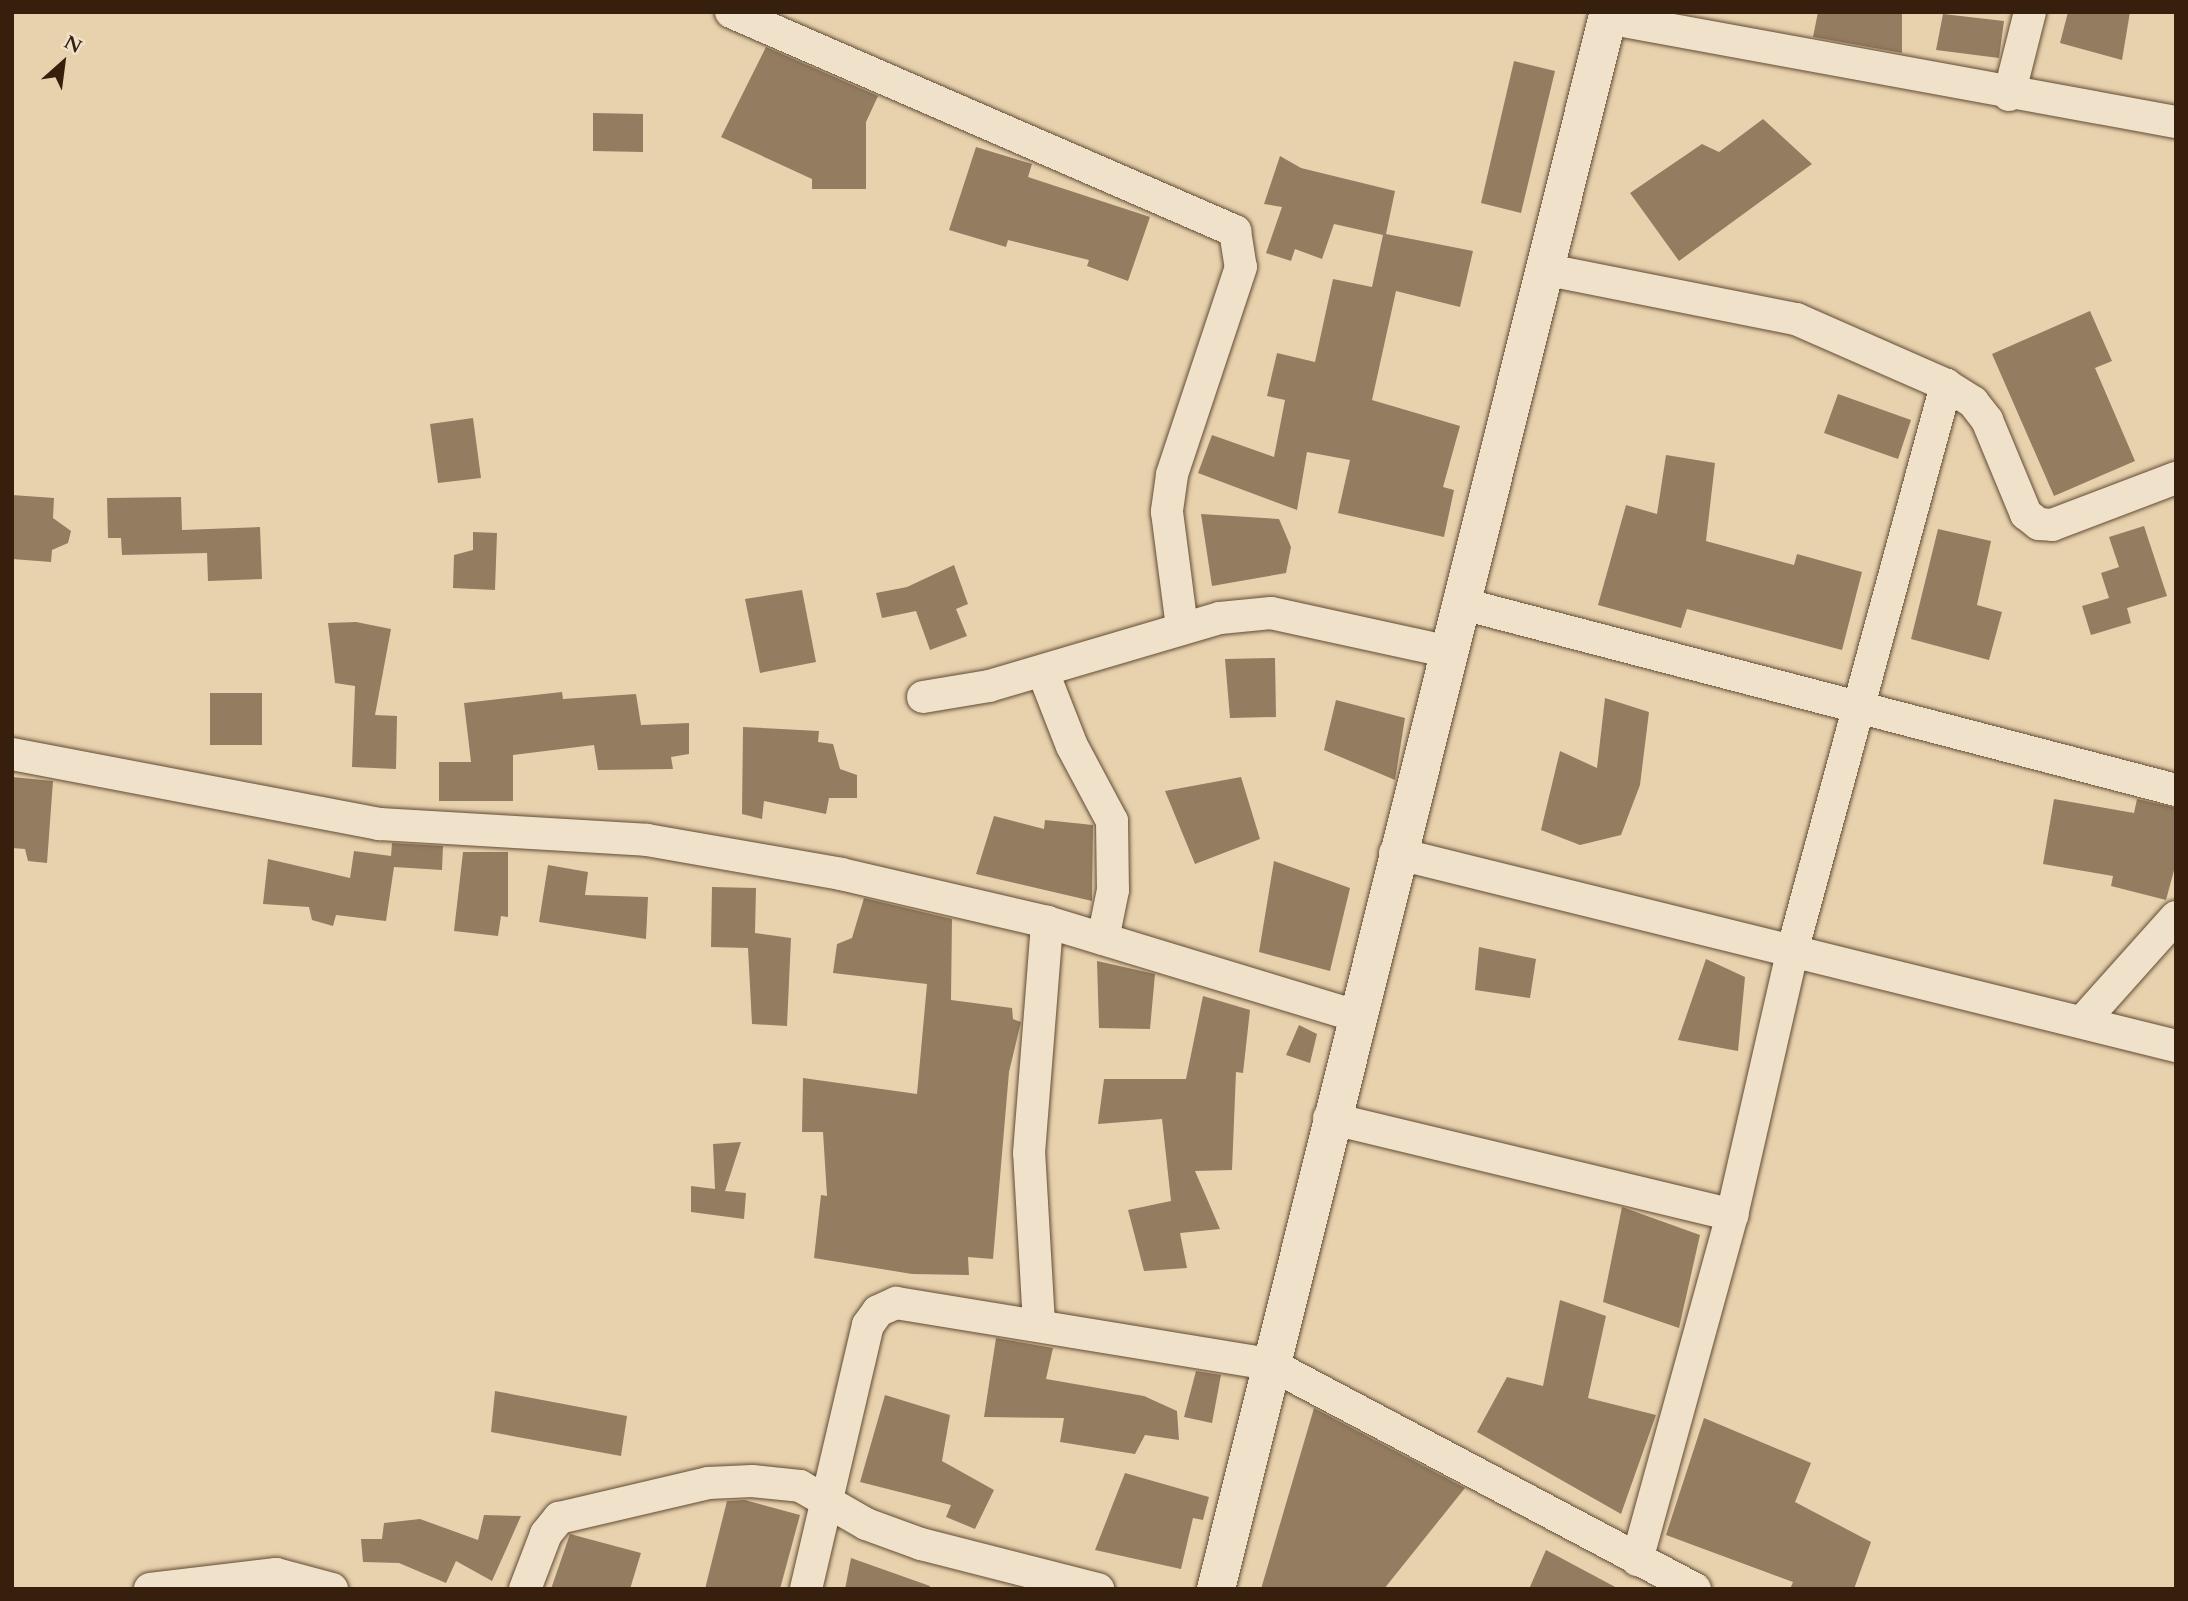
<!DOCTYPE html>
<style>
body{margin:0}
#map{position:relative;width:2188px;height:1601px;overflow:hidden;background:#e8d2ae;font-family:Cardo,serif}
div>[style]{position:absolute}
.building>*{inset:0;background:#937c60}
.roads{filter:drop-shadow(0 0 2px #624c34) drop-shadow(0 0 2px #624c34)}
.minor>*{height:32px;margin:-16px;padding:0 16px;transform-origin:16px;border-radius:16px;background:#f0e2ca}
.tertiary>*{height:38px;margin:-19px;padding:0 19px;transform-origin:19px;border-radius:19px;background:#f0e2ca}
span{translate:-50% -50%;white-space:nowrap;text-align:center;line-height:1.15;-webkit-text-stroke:5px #f0e2ca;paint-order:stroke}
.frame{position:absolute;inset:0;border:14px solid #361f0c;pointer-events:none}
.north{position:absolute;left:28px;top:28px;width:70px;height:70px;-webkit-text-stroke:5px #f0e2ca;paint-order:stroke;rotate:28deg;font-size:19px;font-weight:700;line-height:28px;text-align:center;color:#361f0c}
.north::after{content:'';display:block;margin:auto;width:24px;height:32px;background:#361f0c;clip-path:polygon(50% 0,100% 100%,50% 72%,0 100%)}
</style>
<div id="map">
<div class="building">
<i style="clip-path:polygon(1818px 12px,1902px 12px,1902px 53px,1813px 37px)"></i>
<i style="clip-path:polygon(2068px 12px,2130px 12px,2122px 60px,2060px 43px)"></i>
<i style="clip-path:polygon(1943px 14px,2004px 21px,1999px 58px,1936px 50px)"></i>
<i style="clip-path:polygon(766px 47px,878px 96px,866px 122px,866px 189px,812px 189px,812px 179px,721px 137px)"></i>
<i style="clip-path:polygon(1514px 61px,1555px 71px,1521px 213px,1481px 203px)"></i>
<i style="clip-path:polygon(593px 113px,643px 114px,643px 152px,593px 151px)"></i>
<i style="clip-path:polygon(1763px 119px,1812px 164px,1679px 261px,1630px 193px,1702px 144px,1719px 152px)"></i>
<i style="clip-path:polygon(976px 147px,1032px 164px,1028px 177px,1150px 217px,1128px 281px,1087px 266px,1089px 260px,1008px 240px,1006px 247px,949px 230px)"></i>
<i style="clip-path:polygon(1280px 156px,1301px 168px,1395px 191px,1386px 234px,1473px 251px,1460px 307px,1396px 291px,1372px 400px,1460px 426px,1443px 487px,1454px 490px,1444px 537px,1338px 513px,1350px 460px,1307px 452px,1297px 510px,1198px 473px,1212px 435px,1274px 457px,1285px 400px,1267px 396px,1277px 353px,1315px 362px,1333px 279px,1372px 287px,1383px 235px,1334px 224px,1322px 259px,1295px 249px,1291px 261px,1266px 253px,1282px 207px,1264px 204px)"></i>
<i style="clip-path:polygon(2090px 311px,2112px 361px,2095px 368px,2135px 461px,2054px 496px,1992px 354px)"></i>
<i style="clip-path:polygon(1838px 394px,1911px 420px,1898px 459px,1824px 433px)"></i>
<i style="clip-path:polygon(473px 418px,481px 478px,438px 483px,430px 424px)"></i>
<i style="clip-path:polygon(1666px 455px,1715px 463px,1706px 541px,1794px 565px,1797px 554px,1862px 572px,1842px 650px,1687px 609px,1681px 628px,1598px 605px,1626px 505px,1657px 514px)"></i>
<i style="clip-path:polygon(12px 495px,54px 498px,53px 518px,71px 531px,68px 543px,52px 550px,51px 562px,12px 559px)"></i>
<i style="clip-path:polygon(181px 497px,182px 530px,260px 527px,262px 579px,208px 581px,207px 553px,122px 555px,121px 538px,108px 538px,107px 498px)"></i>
<i style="clip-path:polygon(1201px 514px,1279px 519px,1291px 547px,1286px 573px,1212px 586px)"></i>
<i style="clip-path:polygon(2144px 526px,2167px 596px,2127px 608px,2131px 623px,2091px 635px,2082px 606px,2109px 598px,2101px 573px,2119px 567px,2109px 537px)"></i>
<i style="clip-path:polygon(1938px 529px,1991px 541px,1977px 605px,2002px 612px,1989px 660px,1911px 639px)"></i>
<i style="clip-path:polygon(473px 532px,497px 533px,495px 590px,453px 588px,454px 555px,473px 550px)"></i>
<i style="clip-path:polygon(954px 565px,968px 604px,956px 609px,967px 636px,930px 650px,916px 611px,882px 618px,876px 593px,907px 587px)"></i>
<i style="clip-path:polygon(802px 590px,816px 662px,760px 673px,745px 599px)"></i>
<i style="clip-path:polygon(356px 622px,391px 629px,375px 715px,397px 716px,396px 769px,352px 767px,355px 686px,335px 683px,328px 623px)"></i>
<i style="clip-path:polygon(1275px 658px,1276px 717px,1230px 718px,1225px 659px)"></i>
<i style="clip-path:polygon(562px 692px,563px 699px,636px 694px,641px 725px,689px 723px,689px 754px,671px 757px,673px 769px,598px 770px,594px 745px,513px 755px,513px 801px,439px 801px,439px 762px,471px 762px,464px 703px)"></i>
<i style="clip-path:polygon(210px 693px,262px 693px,262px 745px,210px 745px)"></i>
<i style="clip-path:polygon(1605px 698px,1649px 712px,1640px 785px,1621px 835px,1580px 845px,1541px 830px,1560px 751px,1597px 768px)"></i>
<i style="clip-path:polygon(1336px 700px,1405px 718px,1395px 780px,1324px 750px)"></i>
<i style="clip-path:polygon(743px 727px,819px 731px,818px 742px,833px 744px,840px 769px,857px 775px,857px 798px,829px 798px,826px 814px,764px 801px,762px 819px,742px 814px)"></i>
<i style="clip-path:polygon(12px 777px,53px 781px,47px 863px,28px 861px,25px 849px,12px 848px)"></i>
<i style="clip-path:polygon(1241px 777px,1260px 839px,1195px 864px,1165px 791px)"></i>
<i style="clip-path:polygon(2054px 799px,2134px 813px,2137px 799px,2176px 808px,2176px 863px,2166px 900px,2111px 886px,2113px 876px,2043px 864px)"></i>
<i style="clip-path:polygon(994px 816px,1044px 829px,1045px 820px,1093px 825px,1092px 901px,976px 874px)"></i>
<i style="clip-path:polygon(392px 843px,443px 846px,442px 870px,394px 867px,386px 921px,336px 915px,333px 926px,312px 920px,309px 907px,263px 904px,268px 859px,350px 878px,354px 851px,391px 856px)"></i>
<i style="clip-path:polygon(463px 852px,508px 852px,508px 917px,501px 916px,498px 936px,454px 931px)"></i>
<i style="clip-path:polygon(1274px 861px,1350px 888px,1330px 971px,1259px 952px)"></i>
<i style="clip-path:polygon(548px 865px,588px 872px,585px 895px,648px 897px,646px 939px,539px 922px)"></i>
<i style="clip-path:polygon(712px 887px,756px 888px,755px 933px,791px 938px,787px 1026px,752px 1024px,748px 948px,711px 947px)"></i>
<i style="clip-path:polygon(864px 898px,952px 919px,951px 1000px,1012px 1008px,1013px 1019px,1021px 1022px,1009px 1072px,993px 1259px,968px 1257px,969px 1275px,912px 1274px,814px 1258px,821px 1195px,827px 1196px,823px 1132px,802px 1132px,803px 1078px,917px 1094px,927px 984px,833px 973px,837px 944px,852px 938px)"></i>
<i style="clip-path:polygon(1479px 947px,1536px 959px,1530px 998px,1475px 990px)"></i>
<i style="clip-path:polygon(1706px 959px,1745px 977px,1738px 1051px,1678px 1040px)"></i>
<i style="clip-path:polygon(1097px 961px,1155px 974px,1150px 1029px,1099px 1028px)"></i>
<i style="clip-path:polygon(1203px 996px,1250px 1010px,1243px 1073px,1236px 1072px,1232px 1170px,1195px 1171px,1220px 1229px,1180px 1233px,1187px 1268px,1144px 1271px,1128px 1210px,1171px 1201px,1162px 1119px,1098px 1124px,1104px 1079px,1186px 1079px)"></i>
<i style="clip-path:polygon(1299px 1025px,1317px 1034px,1310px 1063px,1286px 1055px)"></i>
<i style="clip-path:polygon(741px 1142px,725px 1191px,746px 1193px,744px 1219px,691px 1212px,691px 1186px,715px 1189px,713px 1144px)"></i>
<i style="clip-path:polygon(1622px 1207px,1700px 1235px,1679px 1328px,1603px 1302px)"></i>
<i style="clip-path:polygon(1560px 1300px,1606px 1316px,1588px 1398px,1656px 1415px,1621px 1514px,1477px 1432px,1507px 1377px,1543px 1386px)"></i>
<i style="clip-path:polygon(996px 1338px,1053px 1348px,1046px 1379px,1144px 1396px,1177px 1411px,1179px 1440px,1145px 1435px,1135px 1454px,1060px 1442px,1064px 1418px,984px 1417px)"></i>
<i style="clip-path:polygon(1196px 1371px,1221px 1375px,1212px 1423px,1184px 1417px)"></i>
<i style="clip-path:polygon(495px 1391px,627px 1416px,621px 1456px,491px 1432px)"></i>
<i style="clip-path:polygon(885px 1395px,950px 1415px,942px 1461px,994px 1490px,975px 1529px,946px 1517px,951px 1505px,860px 1482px)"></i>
<i style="clip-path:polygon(1314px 1408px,1465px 1488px,1384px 1589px,1261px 1589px)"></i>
<i style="clip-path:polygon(1704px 1418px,1811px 1463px,1795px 1502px,1871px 1542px,1854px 1589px,1790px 1589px,1793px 1582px,1666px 1535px)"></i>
<i style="clip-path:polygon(1125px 1473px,1209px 1497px,1203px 1520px,1193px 1518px,1181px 1569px,1095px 1550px)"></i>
<i style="clip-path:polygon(745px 1500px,800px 1515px,780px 1589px,705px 1589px,727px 1501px)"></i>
<i style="clip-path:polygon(484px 1515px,521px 1516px,492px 1581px,456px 1561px,446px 1583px,399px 1563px,363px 1562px,361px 1539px,382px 1539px,384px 1523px,420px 1519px,478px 1540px)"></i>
<i style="clip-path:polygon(570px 1534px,641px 1553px,630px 1589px,551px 1589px)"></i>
<i style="clip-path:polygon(1546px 1550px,1619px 1589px,1529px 1589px)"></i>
<i style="clip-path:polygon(851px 1558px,930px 1586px,929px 1589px,845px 1589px)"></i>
</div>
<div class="roads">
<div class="minor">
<i style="left:731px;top:12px;width:550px;rotate:23.49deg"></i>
<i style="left:1235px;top:231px;width:36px;rotate:81deg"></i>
<i style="left:1241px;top:267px;width:219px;rotate:108.4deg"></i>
<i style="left:1172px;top:475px;width:37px;rotate:98deg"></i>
<i style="left:1167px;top:512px;width:117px;rotate:82.6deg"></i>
<i style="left:1607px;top:18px;width:578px;rotate:10.36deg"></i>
<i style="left:2009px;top:95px;width:86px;rotate:-75.8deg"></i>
<i style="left:1543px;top:269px;width:258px;rotate:11.2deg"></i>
<i style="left:1796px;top:319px;width:164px;rotate:23.7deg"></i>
<i style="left:1946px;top:385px;width:32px;rotate:32deg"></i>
<i style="left:1973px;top:402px;width:23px;rotate:52deg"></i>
<i style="left:1987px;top:420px;width:102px;rotate:67.5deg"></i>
<i style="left:2026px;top:514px;width:16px;rotate:38deg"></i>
<i style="left:2039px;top:524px;width:13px;rotate:4deg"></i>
<i style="left:2052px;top:525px;width:133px;rotate:-20.8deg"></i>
<i style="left:1459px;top:603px;width:741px;rotate:14.62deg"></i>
<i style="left:1043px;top:672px;width:79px;rotate:68.6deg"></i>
<i style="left:1072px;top:746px;width:85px;rotate:61.9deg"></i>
<i style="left:1112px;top:821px;width:69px;rotate:89.2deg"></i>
<i style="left:1113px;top:890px;width:50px;rotate:101.5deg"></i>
<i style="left:923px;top:697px;width:67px;rotate:-9.5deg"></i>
<i style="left:989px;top:686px;width:241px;rotate:-16.4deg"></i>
<i style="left:1220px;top:618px;width:51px;rotate:-5.6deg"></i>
<i style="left:1271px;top:613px;width:179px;rotate:12.3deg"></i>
<i style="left:12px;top:754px;width:374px;rotate:10.8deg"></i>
<i style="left:379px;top:824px;width:268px;rotate:3.4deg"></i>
<i style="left:647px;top:840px;width:197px;rotate:9.9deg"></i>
<i style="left:841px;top:874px;width:212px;rotate:13.1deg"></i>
<i style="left:1047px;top:922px;width:321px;rotate:16.9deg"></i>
<i style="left:1395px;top:853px;width:804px;rotate:13.88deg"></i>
<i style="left:2082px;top:1022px;width:141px;rotate:-48.2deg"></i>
<i style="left:1329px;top:1118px;width:415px;rotate:13.5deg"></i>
<i style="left:1039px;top:1324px;width:171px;rotate:-93.3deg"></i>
<i style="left:1029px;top:1153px;width:232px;rotate:-85.5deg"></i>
<i style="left:1637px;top:1560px;width:358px;rotate:-74.6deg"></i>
<i style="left:1732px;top:1215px;width:270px;rotate:-77.1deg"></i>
<i style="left:1792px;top:952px;width:588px;rotate:-74.8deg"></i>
<i style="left:150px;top:1589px;width:127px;rotate:-6.8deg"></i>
<i style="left:276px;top:1574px;width:58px;rotate:15deg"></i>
<i style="left:525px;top:1589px;width:59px;rotate:-69.1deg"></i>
<i style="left:546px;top:1534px;width:21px;rotate:-51deg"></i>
<i style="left:559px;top:1518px;width:153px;rotate:-13.2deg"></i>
<i style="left:708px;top:1483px;width:44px;rotate:-2.6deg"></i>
<i style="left:752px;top:1481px;width:48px;rotate:5.9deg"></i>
<i style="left:800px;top:1486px;width:76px;rotate:29.9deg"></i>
<i style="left:866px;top:1524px;width:59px;rotate:20deg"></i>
<i style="left:921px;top:1544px;width:183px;rotate:14.3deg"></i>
<i style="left:806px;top:1589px;width:271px;rotate:-76.8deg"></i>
<i style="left:868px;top:1325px;width:17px;rotate:-54deg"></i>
<i style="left:878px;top:1311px;width:20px;rotate:-24deg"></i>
<i style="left:896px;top:1303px;width:379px;rotate:9.3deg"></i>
<i style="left:1270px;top:1364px;width:481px;rotate:27.9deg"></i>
</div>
<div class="tertiary">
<i style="left:1216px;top:1589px;width:1625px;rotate:-76.01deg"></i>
</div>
</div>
<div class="frame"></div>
<div class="north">N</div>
</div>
